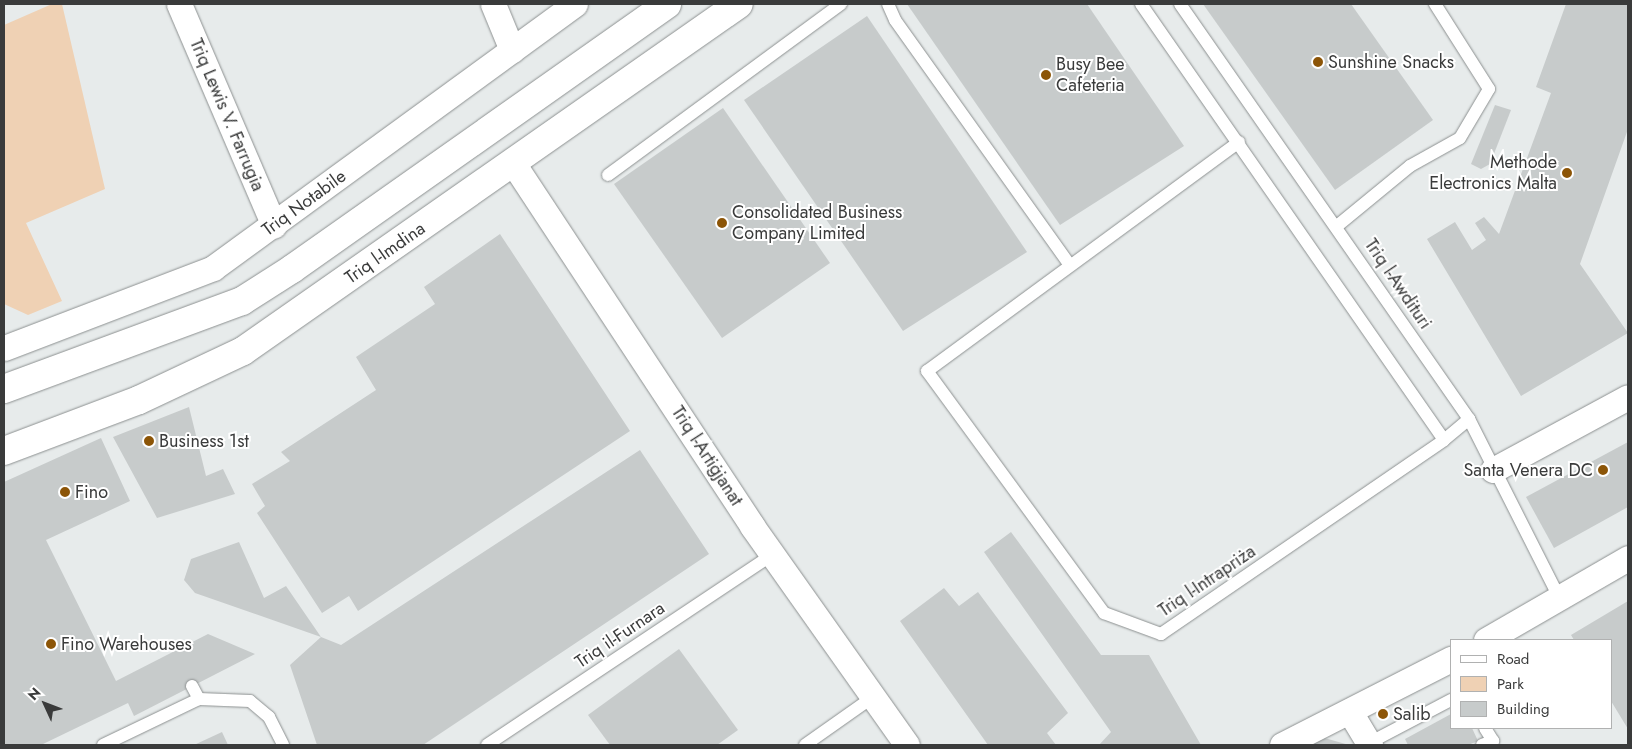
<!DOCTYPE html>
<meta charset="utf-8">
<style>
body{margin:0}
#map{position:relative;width:1632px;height:749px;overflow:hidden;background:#e7ebeb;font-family:Jost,sans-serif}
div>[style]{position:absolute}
.green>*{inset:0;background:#efd1b4}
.building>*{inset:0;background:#c7cbcb}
.roads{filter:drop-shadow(0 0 1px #8c9090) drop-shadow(0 0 1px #8c9090)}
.lane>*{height:12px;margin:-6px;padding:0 6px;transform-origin:6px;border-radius:6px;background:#fff}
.street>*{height:25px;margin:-12.5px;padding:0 12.5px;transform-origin:12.5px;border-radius:12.5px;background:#fff}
.secondary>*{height:28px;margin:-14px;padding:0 14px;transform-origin:14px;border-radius:14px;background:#fff}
.dots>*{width:14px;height:14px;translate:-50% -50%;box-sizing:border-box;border:2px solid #fff;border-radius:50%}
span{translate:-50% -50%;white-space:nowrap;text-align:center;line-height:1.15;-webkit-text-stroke:4px #fff;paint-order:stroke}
.poi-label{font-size:18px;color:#3a3b3b}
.left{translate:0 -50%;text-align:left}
.right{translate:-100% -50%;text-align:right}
.street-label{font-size:18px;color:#3a3b3b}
.frame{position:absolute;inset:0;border:5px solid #3a3b3b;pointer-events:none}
.legend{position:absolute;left:1450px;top:639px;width:162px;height:90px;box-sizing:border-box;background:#fff;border:1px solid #b0b1b1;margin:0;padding:6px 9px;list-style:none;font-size:15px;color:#3a3b3b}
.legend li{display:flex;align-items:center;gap:10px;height:25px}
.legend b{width:25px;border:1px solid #b0b1b1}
.north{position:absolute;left:20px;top:679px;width:50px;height:50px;-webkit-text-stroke:4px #fff;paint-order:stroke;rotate:313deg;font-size:14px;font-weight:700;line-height:20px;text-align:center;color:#3a3b3b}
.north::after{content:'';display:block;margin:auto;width:18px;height:22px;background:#3a3b3b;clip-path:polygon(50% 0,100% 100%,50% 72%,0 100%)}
</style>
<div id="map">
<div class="green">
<i style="clip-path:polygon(52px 4px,62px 4px,105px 189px,26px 223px,62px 301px,28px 315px,4px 304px,4px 25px)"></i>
</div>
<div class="building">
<i style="clip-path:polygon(907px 4px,1087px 4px,1184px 146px,1060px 225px)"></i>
<i style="clip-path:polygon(1203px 4px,1351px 4px,1433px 120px,1335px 190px)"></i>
<i style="clip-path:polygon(1566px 4px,1628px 4px,1628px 129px,1580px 264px,1628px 333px,1521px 396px,1427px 239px,1455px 222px,1472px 250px,1486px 240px,1475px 223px,1484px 217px,1499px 234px,1551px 93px,1536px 87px)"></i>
<i style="clip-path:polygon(867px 16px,1027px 252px,903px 331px,744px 100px)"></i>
<i style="clip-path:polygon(1495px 105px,1511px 110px,1490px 164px,1481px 169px,1471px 164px)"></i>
<i style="clip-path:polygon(723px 108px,830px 263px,722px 338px,614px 184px)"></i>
<i style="clip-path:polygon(500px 234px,630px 431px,358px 611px,349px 596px,322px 613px,257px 513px,265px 506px,252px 484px,290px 461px,281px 452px,376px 390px,356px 357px,435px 304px,424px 287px)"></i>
<i style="clip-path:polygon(189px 407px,206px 476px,223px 469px,235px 494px,157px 518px,113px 437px)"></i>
<i style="clip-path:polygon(101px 438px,130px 501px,46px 540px,116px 681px,208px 634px,255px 654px,134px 716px,128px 703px,41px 745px,4px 745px,4px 482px)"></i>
<i style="clip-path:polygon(1628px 442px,1628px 507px,1554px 548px,1526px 497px)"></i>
<i style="clip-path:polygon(640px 450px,709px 554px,423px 745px,317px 745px,290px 665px,321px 637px,341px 645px)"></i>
<i style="clip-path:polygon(1011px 532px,1101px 655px,1149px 655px,1201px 745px,1099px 745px,1111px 732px,984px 552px)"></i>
<i style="clip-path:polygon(239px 542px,264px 598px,286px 586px,321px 637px,195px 593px,184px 580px,191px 559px)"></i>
<i style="clip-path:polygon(944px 588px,959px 606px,978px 592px,1068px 713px,1047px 733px,1056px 745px,988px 745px,900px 621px)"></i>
<i style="clip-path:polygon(1628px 601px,1628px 729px,1611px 701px,1611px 640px,1574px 640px,1571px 635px)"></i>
<i style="clip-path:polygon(679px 649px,738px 730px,717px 745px,610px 745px,588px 715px)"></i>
<i style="clip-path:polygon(1451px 714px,1451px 728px,1472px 728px,1478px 741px,1468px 745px,1408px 745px,1405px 739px)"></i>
<i style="clip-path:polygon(222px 732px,228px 745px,194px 745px)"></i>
<i style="clip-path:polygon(1321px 737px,1349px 745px,1304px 745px)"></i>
</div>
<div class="roads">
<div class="lane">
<i style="left:888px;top:4px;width:17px;rotate:66deg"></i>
<i style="left:895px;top:20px;width:301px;rotate:54.5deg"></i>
<i style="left:1141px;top:4px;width:531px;rotate:55.2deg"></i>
<i style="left:1180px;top:4px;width:506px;rotate:55.15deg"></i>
<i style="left:1469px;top:419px;width:202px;rotate:63.2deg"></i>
<i style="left:1239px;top:142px;width:387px;rotate:143.7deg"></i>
<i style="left:927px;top:371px;width:300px;rotate:53.8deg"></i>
<i style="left:1104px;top:613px;width:61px;rotate:20.2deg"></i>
<i style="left:1161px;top:634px;width:343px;rotate:-34.4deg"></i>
<i style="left:1444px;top:440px;width:33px;rotate:-40deg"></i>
<i style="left:608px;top:175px;width:289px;rotate:-36.3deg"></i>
<i style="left:1337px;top:226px;width:94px;rotate:-39.4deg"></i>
<i style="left:1410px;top:166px;width:57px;rotate:-29.2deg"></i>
<i style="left:1460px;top:138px;width:57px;rotate:-59.4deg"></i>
<i style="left:1489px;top:89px;width:101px;rotate:-122.4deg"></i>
<i style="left:192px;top:686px;width:15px;rotate:62deg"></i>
<i style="left:1369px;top:743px;width:93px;rotate:-27.7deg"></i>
<i style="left:103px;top:745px;width:106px;rotate:-25.6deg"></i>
<i style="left:199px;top:699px;width:51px;rotate:2.2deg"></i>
<i style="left:250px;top:701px;width:25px;rotate:40deg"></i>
<i style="left:269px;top:717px;width:31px;rotate:63deg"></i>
<i style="left:487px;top:745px;width:344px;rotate:-33.7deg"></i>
<i style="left:805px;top:745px;width:83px;rotate:-35.2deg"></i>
<i style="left:1482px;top:745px;width:12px;rotate:-20deg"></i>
<i style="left:1493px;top:741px;width:15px;rotate:-122deg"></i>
</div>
<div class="street">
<i style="left:179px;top:4px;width:241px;rotate:66.8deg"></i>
<i style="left:493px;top:4px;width:50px;rotate:67.6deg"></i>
<i style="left:513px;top:163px;width:435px;rotate:56.6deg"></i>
<i style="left:752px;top:526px;width:268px;rotate:54.7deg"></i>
<i style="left:4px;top:348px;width:224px;rotate:-20.9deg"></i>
<i style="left:213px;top:268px;width:448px;rotate:-36.1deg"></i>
<i style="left:1493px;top:470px;width:153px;rotate:-28.4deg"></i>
<i style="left:1486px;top:640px;width:164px;rotate:-30deg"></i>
<i style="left:1350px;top:712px;width:39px;rotate:59deg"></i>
<i style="left:1282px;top:745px;width:190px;rotate:-27deg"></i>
</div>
<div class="secondary">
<i style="left:4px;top:389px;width:254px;rotate:-20.3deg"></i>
<i style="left:242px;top:301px;width:59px;rotate:-32.6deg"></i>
<i style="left:292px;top:269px;width:459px;rotate:-35.2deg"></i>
<i style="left:4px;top:451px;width:144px;rotate:-20.7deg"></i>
<i style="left:139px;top:400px;width:115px;rotate:-25.2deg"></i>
<i style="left:243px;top:351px;width:605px;rotate:-34.98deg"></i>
</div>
</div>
<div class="dots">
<i style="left:1318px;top:62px;background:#8c5507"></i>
<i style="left:1046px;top:75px;background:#8c5507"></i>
<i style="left:1567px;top:173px;background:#8c5507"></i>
<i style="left:722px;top:223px;background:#8c5507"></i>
<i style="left:149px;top:441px;background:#8c5507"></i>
<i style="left:1603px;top:470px;background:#8c5507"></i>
<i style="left:65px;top:492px;background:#8c5507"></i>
<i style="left:51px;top:644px;background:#8c5507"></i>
<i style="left:1383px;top:714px;background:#8c5507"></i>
</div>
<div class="poi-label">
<span class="left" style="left:1328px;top:62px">Sunshine Snacks</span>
<span class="left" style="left:1056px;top:75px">Busy Bee<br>Cafeteria</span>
<span class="right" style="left:1557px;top:173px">Methode<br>Electronics Malta</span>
<span class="left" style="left:732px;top:223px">Consolidated Business<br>Company Limited</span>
<span class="left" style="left:159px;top:441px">Business 1st</span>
<span class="right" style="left:1593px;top:470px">Santa Venera DC</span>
<span class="left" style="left:75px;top:492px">Fino</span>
<span class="left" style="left:61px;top:644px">Fino Warehouses</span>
<span class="left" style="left:1393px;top:714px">Salib</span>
</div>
<div class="street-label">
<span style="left:227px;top:115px;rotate:67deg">Triq Lewis V. Farrugia</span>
<span style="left:304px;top:203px;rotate:-36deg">Triq Notabile</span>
<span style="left:385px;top:253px;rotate:-35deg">Triq l-Imdina</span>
<span style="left:1398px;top:284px;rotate:56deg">Triq l-Awdituri</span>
<span style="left:707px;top:456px;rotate:57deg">Triq l-Artiġjanat</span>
<span style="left:1207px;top:581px;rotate:-34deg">Triq l-Intrapriża</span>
<span style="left:620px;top:635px;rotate:-34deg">Triq il-Furnara</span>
</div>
<div class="frame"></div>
<ul class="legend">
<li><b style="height:6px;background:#fff"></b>Road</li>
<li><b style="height:14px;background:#efd1b4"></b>Park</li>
<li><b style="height:14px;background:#c7cbcb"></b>Building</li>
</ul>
<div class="north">N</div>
</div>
